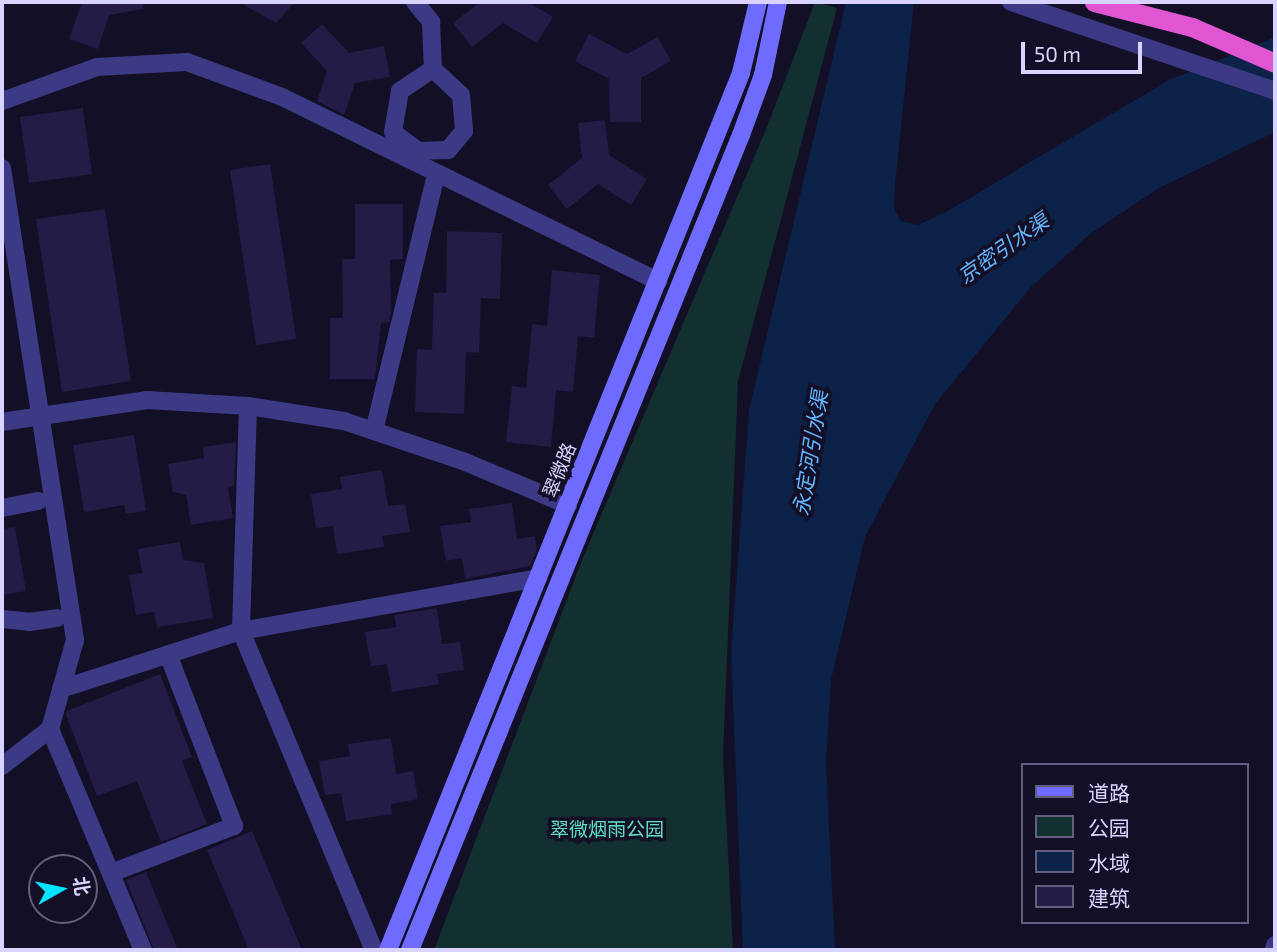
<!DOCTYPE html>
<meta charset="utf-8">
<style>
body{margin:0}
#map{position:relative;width:1277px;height:952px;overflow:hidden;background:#130f26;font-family:"Exo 2","Noto Sans SC",sans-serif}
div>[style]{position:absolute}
.green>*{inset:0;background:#12302f}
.water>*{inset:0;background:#0c2248}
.building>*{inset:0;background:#241b47}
.minor>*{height:18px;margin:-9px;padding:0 9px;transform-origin:9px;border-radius:9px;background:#3d3a85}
.tertiary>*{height:18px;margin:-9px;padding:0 9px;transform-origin:9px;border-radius:9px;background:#3d3a85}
.secondary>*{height:18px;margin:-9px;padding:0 9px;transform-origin:9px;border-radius:9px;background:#6f6bff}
.trunk>*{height:19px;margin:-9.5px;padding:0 9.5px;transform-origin:9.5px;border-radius:9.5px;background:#e055d1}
span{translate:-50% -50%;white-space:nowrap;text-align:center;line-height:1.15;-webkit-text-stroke:7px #130f26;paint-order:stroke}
.street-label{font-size:19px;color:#d9d4ff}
.park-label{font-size:19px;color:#5fe0c0}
.water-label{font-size:21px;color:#62b6ff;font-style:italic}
.frame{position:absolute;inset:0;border:4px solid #d9d4ff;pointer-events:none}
.legend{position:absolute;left:1021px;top:763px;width:228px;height:161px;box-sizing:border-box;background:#130f26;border:2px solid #625e7d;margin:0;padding:9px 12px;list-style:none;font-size:21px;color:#d9d4ff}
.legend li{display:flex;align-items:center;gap:14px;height:35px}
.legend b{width:35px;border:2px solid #625e7d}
.north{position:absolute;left:28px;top:854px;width:70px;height:70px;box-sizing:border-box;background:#130f26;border:2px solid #625e7d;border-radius:50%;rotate:81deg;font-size:19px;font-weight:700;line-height:28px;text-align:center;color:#d9d4ff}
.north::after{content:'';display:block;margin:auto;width:24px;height:32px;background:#00e5ff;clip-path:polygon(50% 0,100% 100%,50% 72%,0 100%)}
.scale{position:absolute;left:1021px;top:42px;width:121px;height:32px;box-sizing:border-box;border:4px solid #d9d4ff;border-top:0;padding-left:9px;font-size:21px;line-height:24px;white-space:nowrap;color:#d9d4ff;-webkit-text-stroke:5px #130f26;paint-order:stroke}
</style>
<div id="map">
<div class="green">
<i style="clip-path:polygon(815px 2px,837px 8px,738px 381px,723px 757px,733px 950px,434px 950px,582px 560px,767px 127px)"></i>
</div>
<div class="water">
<i style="clip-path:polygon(846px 2px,914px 2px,895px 185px,894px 209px,901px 221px,918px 225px,946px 212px,1169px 80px,1275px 37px,1275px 132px,1159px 188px,1090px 234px,1032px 286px,935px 404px,865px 537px,831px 680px,826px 762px,835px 950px,743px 950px,731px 654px,749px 410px)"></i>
</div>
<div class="building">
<i style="clip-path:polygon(82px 2px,143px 2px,143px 9px,109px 15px,98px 49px,69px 39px)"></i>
<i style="clip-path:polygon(239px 2px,295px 2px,276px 23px)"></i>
<i style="clip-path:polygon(480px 2px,528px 2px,553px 17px,537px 43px,503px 23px,472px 47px,453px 23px)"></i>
<i style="clip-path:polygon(322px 24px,349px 53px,384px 46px,390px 77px,355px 83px,344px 115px,317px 101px,327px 71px,301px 43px)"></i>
<i style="clip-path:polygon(589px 34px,627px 54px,658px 37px,671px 61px,641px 78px,641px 122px,610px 122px,609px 79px,575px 61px)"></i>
<i style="clip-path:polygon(83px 108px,92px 174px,29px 183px,20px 117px)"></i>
<i style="clip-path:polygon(605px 120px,609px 155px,647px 179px,631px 205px,598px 184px,567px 209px,548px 185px,582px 158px,578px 123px)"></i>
<i style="clip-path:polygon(270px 164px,296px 339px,256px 345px,230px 170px)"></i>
<i style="clip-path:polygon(355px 204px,403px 204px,403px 259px,390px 260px,391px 312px,389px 322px,381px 323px,375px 379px,330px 379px,330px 318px,343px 318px,342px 259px,355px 259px)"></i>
<i style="clip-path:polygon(105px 209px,131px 381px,62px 392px,36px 219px)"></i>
<i style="clip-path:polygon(447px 231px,502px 233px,500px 299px,481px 298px,479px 353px,466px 352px,464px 414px,415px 412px,417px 349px,432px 350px,434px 293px,446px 293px)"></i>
<i style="clip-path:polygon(552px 270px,600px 275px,594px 338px,578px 336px,573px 392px,556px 390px,551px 447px,506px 442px,512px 386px,526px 388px,532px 324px,547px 326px)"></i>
<i style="clip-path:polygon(134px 435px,146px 511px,126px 514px,124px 505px,84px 512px,73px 445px)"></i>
<i style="clip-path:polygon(236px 442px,234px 486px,228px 487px,233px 518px,191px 525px,186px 495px,173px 492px,168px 464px,204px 458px,203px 447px)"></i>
<i style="clip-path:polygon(382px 470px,388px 506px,405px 504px,410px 532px,382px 536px,384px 547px,337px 554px,333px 526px,316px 528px,311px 494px,342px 489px,340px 477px)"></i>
<i style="clip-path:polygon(512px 503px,517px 539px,535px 536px,537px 550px,530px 566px,465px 579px,462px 558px,446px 561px,440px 526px,471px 522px,469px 509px)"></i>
<i style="clip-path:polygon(15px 527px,26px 591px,2px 595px,2px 529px)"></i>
<i style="clip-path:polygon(180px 542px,183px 560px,204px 563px,213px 618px,157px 627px,154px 612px,136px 615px,129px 575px,142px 573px,138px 549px)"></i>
<i style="clip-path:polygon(437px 608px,442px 644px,460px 642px,464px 670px,437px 674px,439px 684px,392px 692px,387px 664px,371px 666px,365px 632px,396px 627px,394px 615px)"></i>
<i style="clip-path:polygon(160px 674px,192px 757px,182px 761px,207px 824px,161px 842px,137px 781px,97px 796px,66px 715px,67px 711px)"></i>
<i style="clip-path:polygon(391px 738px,396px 774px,413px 771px,418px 799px,391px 804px,392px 814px,346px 821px,341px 793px,325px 795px,319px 761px,350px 756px,348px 744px)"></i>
<i style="clip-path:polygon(252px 831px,302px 950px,249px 950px,207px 850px)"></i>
<i style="clip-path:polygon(146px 872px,178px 950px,154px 950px,126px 880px)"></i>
</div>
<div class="minor">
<i style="left:415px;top:2px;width:26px;rotate:51deg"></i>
<i style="left:431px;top:22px;width:47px;rotate:87.6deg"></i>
<i style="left:433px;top:69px;width:38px;rotate:43deg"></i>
<i style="left:461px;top:95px;width:36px;rotate:85deg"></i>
<i style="left:464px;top:131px;width:25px;rotate:130deg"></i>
<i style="left:448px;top:150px;width:30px;rotate:178deg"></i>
<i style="left:418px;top:151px;width:31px;rotate:-143deg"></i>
<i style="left:393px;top:132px;width:42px;rotate:-80.3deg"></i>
<i style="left:400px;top:91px;width:40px;rotate:-34deg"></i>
<i style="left:2px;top:101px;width:101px;rotate:-19.7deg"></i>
<i style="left:97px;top:67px;width:90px;rotate:-3.2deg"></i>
<i style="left:187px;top:62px;width:101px;rotate:20.2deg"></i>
<i style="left:282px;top:97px;width:419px;rotate:26.1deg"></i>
<i style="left:2px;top:168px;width:478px;rotate:81.2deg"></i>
<i style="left:75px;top:640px;width:92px;rotate:105.7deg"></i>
<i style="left:50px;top:729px;width:61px;rotate:142.4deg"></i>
<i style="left:248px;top:406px;width:225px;rotate:91.8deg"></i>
<i style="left:241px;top:631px;width:346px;rotate:67.4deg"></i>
<i style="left:2px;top:422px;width:147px;rotate:-8.6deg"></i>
<i style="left:147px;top:400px;width:101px;rotate:3.4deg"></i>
<i style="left:248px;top:406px;width:97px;rotate:8.9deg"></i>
<i style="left:344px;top:421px;width:126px;rotate:18.6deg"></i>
<i style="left:463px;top:461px;width:114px;rotate:22.7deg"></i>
<i style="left:374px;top:431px;width:264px;rotate:-76.4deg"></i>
<i style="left:2px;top:508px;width:37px;rotate:-11deg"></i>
<i style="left:2px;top:619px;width:27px;rotate:6deg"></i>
<i style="left:29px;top:622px;width:28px;rotate:-8deg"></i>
<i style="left:61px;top:689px;width:189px;rotate:-17.9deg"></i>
<i style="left:241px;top:631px;width:302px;rotate:-10.1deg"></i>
<i style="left:50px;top:729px;width:240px;rotate:67.2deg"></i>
<i style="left:111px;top:873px;width:132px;rotate:-20.9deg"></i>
<i style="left:234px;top:826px;width:184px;rotate:-111deg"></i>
<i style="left:1274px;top:950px;width:5px;rotate:-79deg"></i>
</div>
<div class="tertiary">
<i style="left:1011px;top:2px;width:279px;rotate:18.6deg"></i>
</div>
<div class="secondary">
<i style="left:388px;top:950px;width:945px;rotate:-68.07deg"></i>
<i style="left:741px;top:73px;width:73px;rotate:-76.5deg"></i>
<i style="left:410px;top:950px;width:880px;rotate:-67.9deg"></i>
<i style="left:741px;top:135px;width:64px;rotate:-69.9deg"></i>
<i style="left:763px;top:75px;width:75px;rotate:-78.4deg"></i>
</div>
<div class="trunk">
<i style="left:1094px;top:2px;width:101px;rotate:14.3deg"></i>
<i style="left:1192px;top:27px;width:90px;rotate:23.4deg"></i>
</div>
<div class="street-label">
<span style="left:559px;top:470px;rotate:-68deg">翠微路</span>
</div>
<div class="park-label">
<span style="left:607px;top:829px">翠微烟雨公园</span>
</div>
<div class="water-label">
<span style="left:1003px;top:248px;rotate:-35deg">京密引水渠</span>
<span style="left:810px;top:453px;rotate:-81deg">永定河引水渠</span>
</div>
<div class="frame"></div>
<ul class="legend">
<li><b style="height:9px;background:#6f6bff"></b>道路</li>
<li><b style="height:19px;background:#12302f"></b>公园</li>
<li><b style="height:19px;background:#0c2248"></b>水域</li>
<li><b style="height:19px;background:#241b47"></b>建筑</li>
</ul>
<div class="north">北</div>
<div class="scale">50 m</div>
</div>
